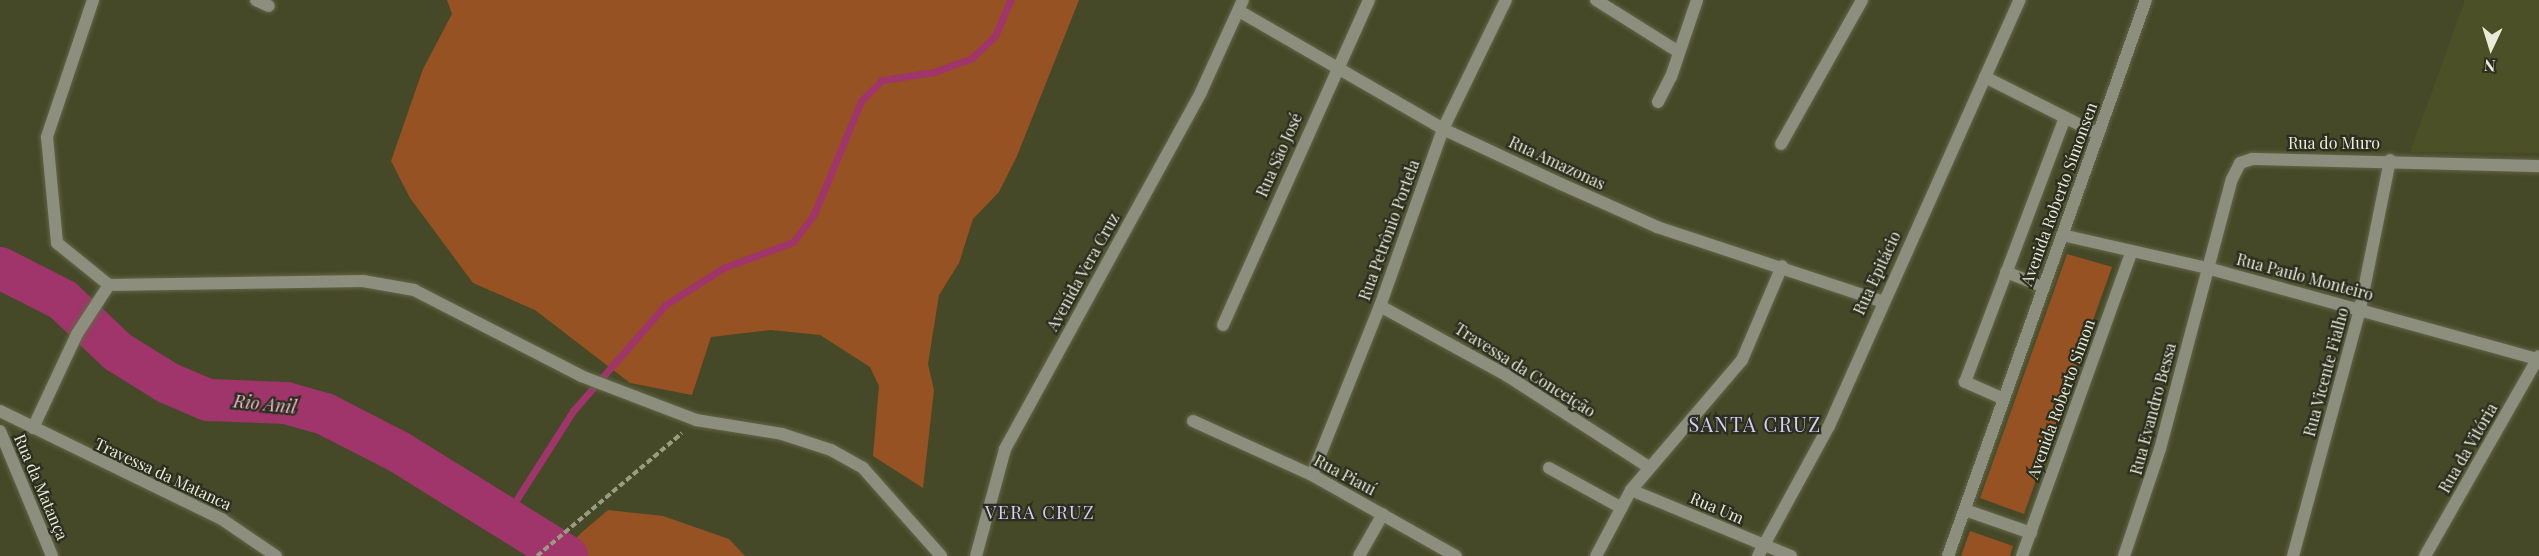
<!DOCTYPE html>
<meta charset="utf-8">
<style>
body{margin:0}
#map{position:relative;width:2539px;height:556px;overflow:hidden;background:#464927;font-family:"Playfair Display",serif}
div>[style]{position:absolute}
.built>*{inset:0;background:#4c5026}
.green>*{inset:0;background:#965222}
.stream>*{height:7px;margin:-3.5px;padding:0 3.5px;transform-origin:3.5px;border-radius:3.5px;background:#9f356a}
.river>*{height:42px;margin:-21px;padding:0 21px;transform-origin:21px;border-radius:21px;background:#9f356a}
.path>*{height:4px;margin-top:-2px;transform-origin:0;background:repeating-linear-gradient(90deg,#999c81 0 6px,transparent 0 9px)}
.roads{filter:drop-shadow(0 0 2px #636647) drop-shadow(0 0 2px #636647)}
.service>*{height:12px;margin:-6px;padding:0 6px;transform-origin:6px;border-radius:6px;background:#8c8e7e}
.minor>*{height:12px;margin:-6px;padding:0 6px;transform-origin:6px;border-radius:6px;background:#8c8e7e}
.tertiary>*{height:12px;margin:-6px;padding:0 6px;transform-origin:6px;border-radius:6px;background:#8c8e7e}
span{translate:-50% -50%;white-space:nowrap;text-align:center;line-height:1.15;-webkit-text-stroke:4.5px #2c2e1f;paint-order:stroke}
.street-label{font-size:16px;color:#e9ecd8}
.water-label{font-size:18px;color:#f0b7ce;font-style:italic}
.neighbourhood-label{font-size:18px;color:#d5cef9;letter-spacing:1.5px}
.quarter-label{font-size:20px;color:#d5cef9;letter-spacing:1.5px}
.north{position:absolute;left:2461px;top:18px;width:60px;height:60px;-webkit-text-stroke:4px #2c2e1f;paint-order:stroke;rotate:184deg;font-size:16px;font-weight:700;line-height:24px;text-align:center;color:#e9ecd8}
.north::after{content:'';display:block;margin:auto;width:21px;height:27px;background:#e9ecd8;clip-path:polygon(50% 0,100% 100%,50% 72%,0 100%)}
</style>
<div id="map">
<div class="built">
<i style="clip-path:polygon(2465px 0,2539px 0,2539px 153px,2410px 152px)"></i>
</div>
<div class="green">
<i style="clip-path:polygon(447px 0,1079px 0,1017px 156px,999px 192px,973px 219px,959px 263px,939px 295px,928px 364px,934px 390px,923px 488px,873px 456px,879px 386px,870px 367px,820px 335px,771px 330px,711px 337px,692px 395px,630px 383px,535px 310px,473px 283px,410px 198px,391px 161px,423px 69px,452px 14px)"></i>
<i style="clip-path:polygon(2067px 254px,2112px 267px,2024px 514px,1980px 498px)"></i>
<i style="clip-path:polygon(608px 510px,663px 516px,729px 539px,745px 556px,565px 556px,563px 552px,581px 533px)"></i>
<i style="clip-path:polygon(1970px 531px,2013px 546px,2010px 556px,1961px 556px)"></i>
</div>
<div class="stream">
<i style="left:506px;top:516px;width:125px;rotate:-57.5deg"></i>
<i style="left:573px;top:411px;width:140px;rotate:-49deg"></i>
<i style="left:665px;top:305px;width:69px;rotate:-32.5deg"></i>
<i style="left:723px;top:268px;width:75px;rotate:-20.4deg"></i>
<i style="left:793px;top:242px;width:35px;rotate:-53deg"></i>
<i style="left:814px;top:214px;width:122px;rotate:-67.4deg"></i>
<i style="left:861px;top:101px;width:30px;rotate:-45deg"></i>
<i style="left:882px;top:80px;width:53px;rotate:-8.7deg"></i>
<i style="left:934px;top:72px;width:40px;rotate:-20.2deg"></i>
<i style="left:972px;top:58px;width:32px;rotate:-44deg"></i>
<i style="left:995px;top:36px;width:39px;rotate:-67deg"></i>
</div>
<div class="river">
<i style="left:0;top:268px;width:71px;rotate:26.9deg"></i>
<i style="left:63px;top:300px;width:76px;rotate:43.4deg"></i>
<i style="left:118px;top:352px;width:59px;rotate:31.8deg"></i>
<i style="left:168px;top:383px;width:43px;rotate:23deg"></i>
<i style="left:208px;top:400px;width:78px;rotate:2.2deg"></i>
<i style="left:286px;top:403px;width:41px;rotate:15.8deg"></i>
<i style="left:325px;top:414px;width:83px;rotate:27.2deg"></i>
<i style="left:399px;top:452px;width:198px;rotate:31.8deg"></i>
</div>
<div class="path">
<i style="left:537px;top:556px;width:190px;rotate:-40.3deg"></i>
</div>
<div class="roads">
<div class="service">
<i style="left:93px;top:0;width:145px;rotate:108.6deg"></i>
<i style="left:47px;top:137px;width:106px;rotate:84.6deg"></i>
<i style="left:57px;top:243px;width:67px;rotate:38.9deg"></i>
<i style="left:256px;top:0;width:14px;rotate:25deg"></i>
<i style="left:33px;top:428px;width:104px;rotate:-64.9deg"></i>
<i style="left:77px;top:334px;width:59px;rotate:-56.9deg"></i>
<i style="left:109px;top:285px;width:254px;rotate:-0.9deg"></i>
<i style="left:363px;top:281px;width:52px;rotate:10deg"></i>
<i style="left:414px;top:290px;width:188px;rotate:27.2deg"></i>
<i style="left:581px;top:376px;width:123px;rotate:20.9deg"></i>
</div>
<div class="minor">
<i style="left:1596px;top:0;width:98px;rotate:32.1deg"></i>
<i style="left:1239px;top:11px;width:236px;rotate:30deg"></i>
<i style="left:1443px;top:129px;width:130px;rotate:25deg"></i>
<i style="left:1561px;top:184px;width:105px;rotate:24.1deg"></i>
<i style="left:1657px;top:227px;width:236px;rotate:18.3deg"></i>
<i style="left:1985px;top:77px;width:127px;rotate:26.8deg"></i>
<i style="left:1658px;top:102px;width:28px;rotate:-63deg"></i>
<i style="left:1671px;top:77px;width:81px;rotate:-71.3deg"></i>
<i style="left:1781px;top:144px;width:165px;rotate:-60.6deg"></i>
<i style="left:2062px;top:235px;width:149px;rotate:12.8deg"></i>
<i style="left:2207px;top:268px;width:342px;rotate:15.4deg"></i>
<i style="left:2006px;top:272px;width:41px;rotate:21.5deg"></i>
<i style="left:1380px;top:306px;width:144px;rotate:28.7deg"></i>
<i style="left:1506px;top:375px;width:170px;rotate:32.8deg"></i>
<i style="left:1223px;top:325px;width:356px;rotate:-65.8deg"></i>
<i style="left:2004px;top:399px;width:43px;rotate:-156.4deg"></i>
<i style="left:1965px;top:382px;width:283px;rotate:-69.3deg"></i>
<i style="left:0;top:411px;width:248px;rotate:26deg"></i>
<i style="left:223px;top:520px;width:64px;rotate:34.2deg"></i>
<i style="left:696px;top:420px;width:87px;rotate:9.2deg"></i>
<i style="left:782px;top:434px;width:52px;rotate:18.1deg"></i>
<i style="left:831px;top:450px;width:37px;rotate:29deg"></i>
<i style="left:863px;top:468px;width:118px;rotate:48.4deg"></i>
<i style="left:1193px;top:421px;width:131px;rotate:24.4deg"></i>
<i style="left:1312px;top:475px;width:165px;rotate:29.4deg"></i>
<i style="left:0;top:431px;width:135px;rotate:67.4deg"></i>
<i style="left:1549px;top:468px;width:81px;rotate:28.8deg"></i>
<i style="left:1312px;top:475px;width:182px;rotate:-68.1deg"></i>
<i style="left:1380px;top:306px;width:188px;rotate:-70.4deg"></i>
<i style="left:1443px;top:129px;width:144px;rotate:-64deg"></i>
<i style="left:1631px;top:490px;width:173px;rotate:22.4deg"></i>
<i style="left:1965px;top:510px;width:70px;rotate:19.2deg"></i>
<i style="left:976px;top:556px;width:111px;rotate:-74.8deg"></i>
<i style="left:1005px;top:449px;width:407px;rotate:-61.2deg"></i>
<i style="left:1201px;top:92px;width:101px;rotate:-65.5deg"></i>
<i style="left:1359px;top:556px;width:48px;rotate:-60.3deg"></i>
<i style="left:1596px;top:556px;width:75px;rotate:-62.1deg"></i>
<i style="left:1631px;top:490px;width:171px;rotate:-49.5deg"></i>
<i style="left:1742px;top:360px;width:102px;rotate:-66.9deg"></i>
<i style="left:1758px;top:556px;width:148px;rotate:-61.4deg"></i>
<i style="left:1829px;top:426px;width:467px;rotate:-65.9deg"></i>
<i style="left:2022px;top:556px;width:322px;rotate:-70.2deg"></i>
<i style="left:2124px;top:556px;width:113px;rotate:-71.4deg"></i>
<i style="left:2160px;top:449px;width:279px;rotate:-75.1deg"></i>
<i style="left:2232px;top:179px;width:18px;rotate:-63deg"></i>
<i style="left:2240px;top:163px;width:13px;rotate:-18deg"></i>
<i style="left:2252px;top:159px;width:287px;rotate:1.4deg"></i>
<i style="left:2293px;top:556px;width:256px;rotate:-74.8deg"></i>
<i style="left:2360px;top:309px;width:152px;rotate:-78.6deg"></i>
<i style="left:2425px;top:556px;width:230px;rotate:-60.3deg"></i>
</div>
<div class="tertiary">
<i style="left:1948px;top:556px;width:590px;rotate:-70.4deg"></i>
</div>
</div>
<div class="street-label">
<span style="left:2334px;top:143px">Rua do Muro</span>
<span style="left:1279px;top:155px;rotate:-66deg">Rua São José</span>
<span style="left:1557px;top:163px;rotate:25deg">Rua Amazonas</span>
<span style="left:2059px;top:194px;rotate:-70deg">Avenida Roberto Símonsen</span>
<span style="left:1389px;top:230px;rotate:-70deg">Rua Petrônio Portela</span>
<span style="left:1083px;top:272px;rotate:-61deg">Avenida Vera Cruz</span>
<span style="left:1877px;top:273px;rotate:-65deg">Rua Epitácio</span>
<span style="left:2305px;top:277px;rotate:15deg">Rua Paulo Monteiro</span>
<span style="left:1525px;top:370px;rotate:32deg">Travessa da Conceição</span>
<span style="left:2326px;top:372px;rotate:-75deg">Rua Vicente Fialho</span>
<span style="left:2061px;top:399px;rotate:-70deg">Avenida Roberto Simon</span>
<span style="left:2153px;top:409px;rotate:-75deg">Rua Evandro Bessa</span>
<span style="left:2468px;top:448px;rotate:-60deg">Rua da Vitória</span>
<span style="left:163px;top:474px;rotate:25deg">Travessa da Matanca</span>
<span style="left:1345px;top:475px;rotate:28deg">Rua Piauí</span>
<span style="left:41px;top:487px;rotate:67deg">Rua da Matança</span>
<span style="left:1717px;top:508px;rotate:23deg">Rua Um</span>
</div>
<div class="water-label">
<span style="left:265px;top:404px;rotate:6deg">Rio Anil</span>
</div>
<div class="neighbourhood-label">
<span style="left:1040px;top:512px">VERA CRUZ</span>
</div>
<div class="quarter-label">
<span style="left:1755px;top:423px">SANTA CRUZ</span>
</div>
<div class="north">N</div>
</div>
